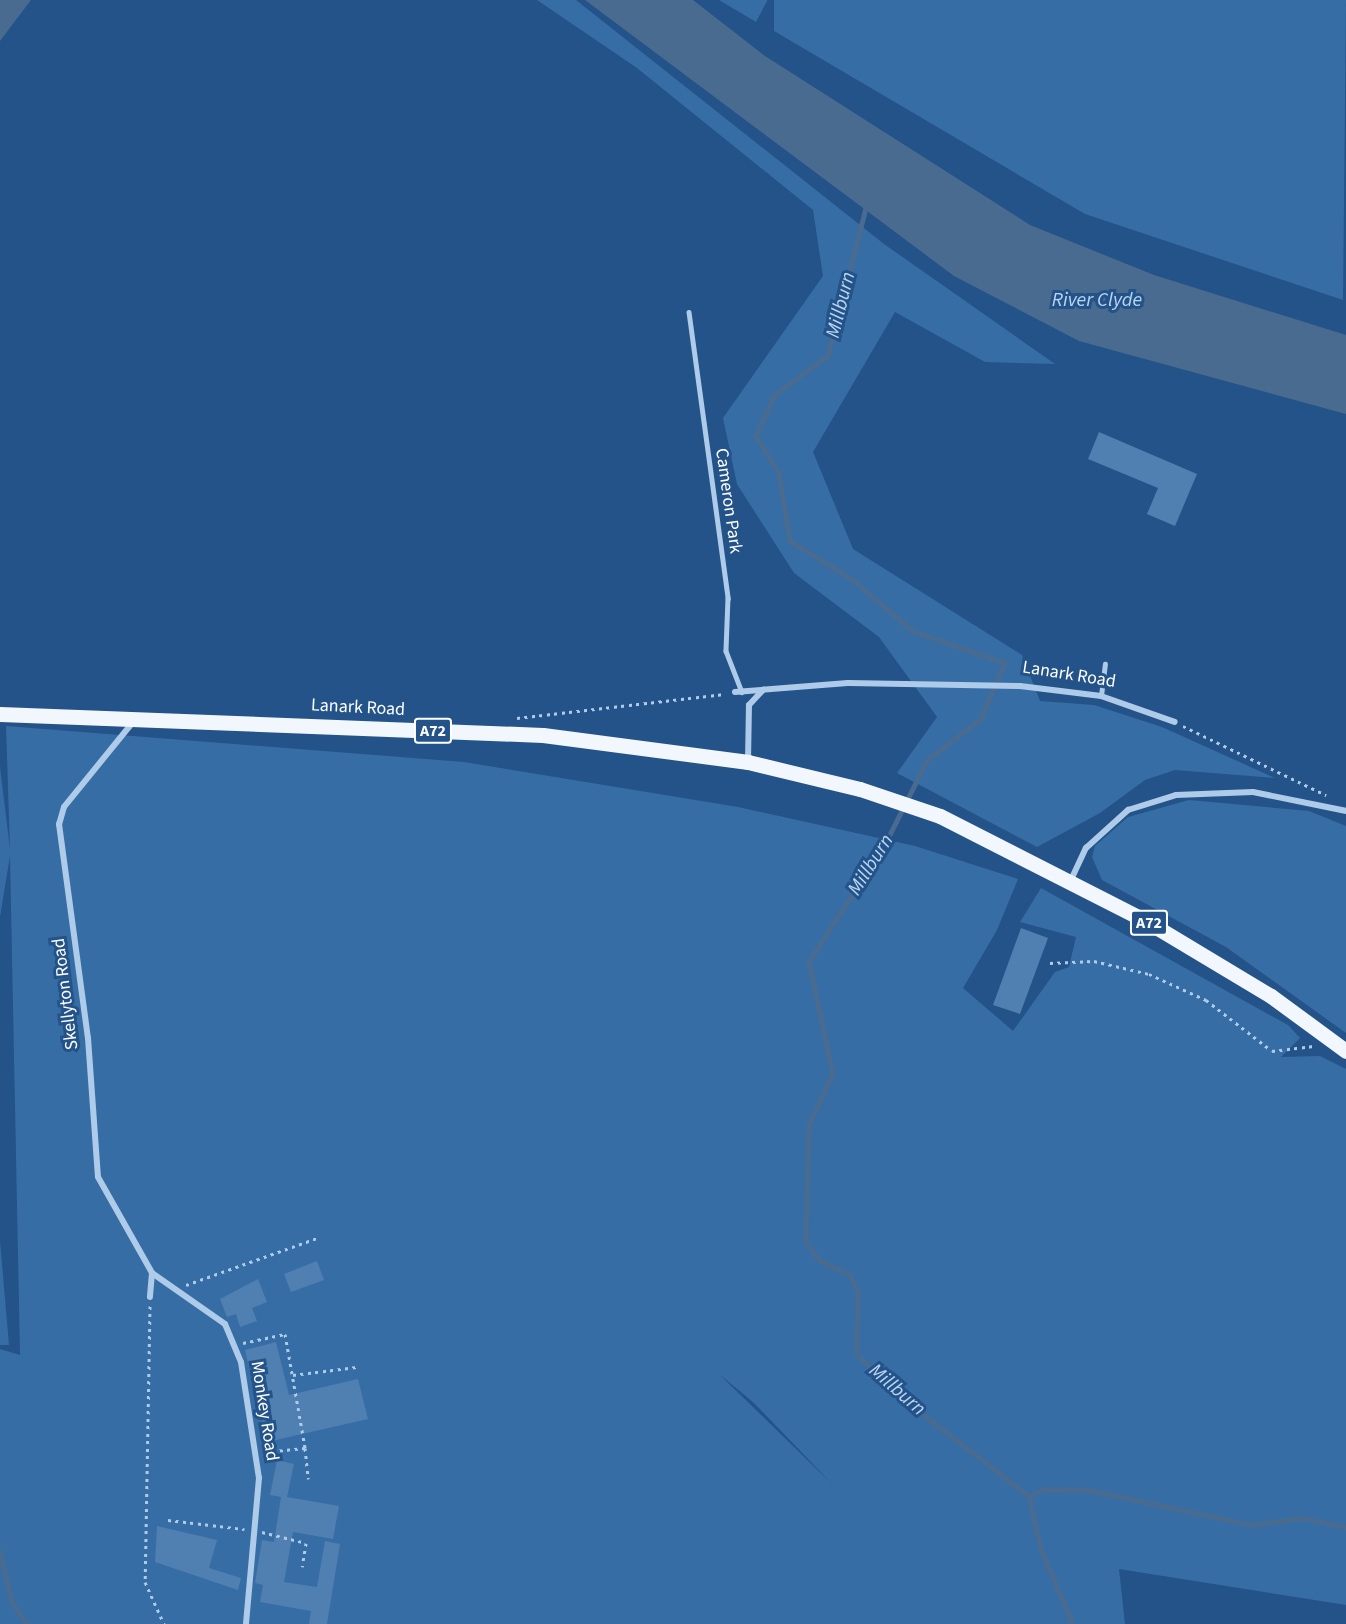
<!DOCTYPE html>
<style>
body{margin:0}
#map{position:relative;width:1346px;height:1624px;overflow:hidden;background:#235388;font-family:"Source Sans 3",sans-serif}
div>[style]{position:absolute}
.green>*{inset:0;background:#376da5}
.water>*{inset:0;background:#496b90}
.stream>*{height:4.5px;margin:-2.25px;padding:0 2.25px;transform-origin:2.25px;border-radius:2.25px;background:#496b90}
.building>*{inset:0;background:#507fb2}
.path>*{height:3px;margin-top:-1.5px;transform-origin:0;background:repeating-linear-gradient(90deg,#aecbe9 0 3px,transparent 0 7.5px)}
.service>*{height:4.5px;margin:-2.25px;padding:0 2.25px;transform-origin:2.25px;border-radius:2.25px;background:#aecbe9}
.minor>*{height:6px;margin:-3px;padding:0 3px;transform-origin:3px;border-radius:3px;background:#aecbe9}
.primary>*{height:15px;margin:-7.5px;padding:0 7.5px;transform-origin:7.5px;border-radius:7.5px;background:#f2f7fe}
span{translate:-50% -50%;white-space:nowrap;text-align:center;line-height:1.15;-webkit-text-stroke:6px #235388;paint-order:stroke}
.shield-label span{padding:2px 4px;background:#235388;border:2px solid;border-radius:4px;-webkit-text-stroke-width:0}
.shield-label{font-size:16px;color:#fff;font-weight:700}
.street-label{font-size:18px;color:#fff}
.water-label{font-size:20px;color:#bad5f1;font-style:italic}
</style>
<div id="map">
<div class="green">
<i style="clip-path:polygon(537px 0,576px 0,884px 244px,1055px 364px,985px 362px,895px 312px,813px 452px,853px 549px,1022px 655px,1040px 701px,1094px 705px,1162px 727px,1275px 778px,1175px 770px,1145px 780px,1100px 813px,1037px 847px,897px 773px,937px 717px,879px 637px,794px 573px,737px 484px,723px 418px,823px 276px,813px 210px,637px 68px)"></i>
<i style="clip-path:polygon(719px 0,767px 0,767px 1px,756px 22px)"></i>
<i style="clip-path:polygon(774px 0,1346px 0,1343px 300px,1085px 214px,774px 31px)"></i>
<i style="clip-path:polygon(evenodd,6px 726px,464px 762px,738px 807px,915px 846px,1018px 879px,997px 930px,963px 988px,1013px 1031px,1055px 972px,1069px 967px,1076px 937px,1020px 922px,1041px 888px,1288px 1025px,1300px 1038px,1281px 1057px,1320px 1056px,1346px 1069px,1346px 1605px,1119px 1569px,1125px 1624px,0 1624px,0 1349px,20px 1355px,10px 856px,0 917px,0 767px,10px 849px,6px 726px,719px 1374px,754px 1403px,832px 1484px,719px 1374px)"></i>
<i style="clip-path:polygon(1189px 800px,1309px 811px,1346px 826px,1346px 1033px,1226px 947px,1102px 880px,1092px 857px,1095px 846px,1128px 817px)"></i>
<i style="clip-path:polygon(0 1241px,9px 1345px,0 1345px)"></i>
</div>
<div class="water">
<i style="clip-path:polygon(0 0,31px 0,0 41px)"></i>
<i style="clip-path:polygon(585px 0,693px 0,765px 56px,1030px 225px,1154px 275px,1346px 335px,1346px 414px,1079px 341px,954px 276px)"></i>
</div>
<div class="stream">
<i style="left:866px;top:208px;width:153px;rotate:104.4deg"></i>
<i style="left:828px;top:356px;width:66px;rotate:143.7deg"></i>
<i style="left:775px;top:395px;width:45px;rotate:114.9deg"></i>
<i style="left:756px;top:436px;width:44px;rotate:58.1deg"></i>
<i style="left:779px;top:473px;width:69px;rotate:80.8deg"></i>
<i style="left:790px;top:541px;width:73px;rotate:31.5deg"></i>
<i style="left:852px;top:579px;width:80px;rotate:40.4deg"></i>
<i style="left:913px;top:631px;width:97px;rotate:19.2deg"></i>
<i style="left:1005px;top:663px;width:61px;rotate:113.2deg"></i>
<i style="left:981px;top:719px;width:68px;rotate:142.1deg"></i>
<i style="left:927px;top:761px;width:94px;rotate:116.6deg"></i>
<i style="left:885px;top:845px;width:140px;rotate:123deg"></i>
<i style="left:809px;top:962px;width:115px;rotate:77.9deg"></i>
<i style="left:833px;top:1074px;width:56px;rotate:115.2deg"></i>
<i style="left:809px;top:1125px;width:117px;rotate:91.5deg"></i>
<i style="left:806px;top:1242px;width:22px;rotate:54deg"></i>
<i style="left:819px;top:1260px;width:34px;rotate:26deg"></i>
<i style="left:850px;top:1275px;width:19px;rotate:65deg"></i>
<i style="left:858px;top:1292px;width:62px;rotate:90.9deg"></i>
<i style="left:857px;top:1354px;width:57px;rotate:45deg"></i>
<i style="left:897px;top:1394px;width:167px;rotate:37.7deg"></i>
<i style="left:1029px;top:1496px;width:54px;rotate:77.2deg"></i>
<i style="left:1041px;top:1549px;width:82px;rotate:66.9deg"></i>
<i style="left:1029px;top:1496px;width:17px;rotate:-24deg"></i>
<i style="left:1045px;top:1489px;width:44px;rotate:1.3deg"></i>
<i style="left:1089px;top:1490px;width:167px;rotate:12.1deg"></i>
<i style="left:1252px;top:1525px;width:50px;rotate:-8deg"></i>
<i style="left:1302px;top:1518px;width:45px;rotate:11.6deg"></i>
<i style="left:0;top:1551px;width:52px;rotate:76.8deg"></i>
<i style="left:12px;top:1602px;width:27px;rotate:56deg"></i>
</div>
<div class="building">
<i style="clip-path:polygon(1099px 432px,1197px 474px,1175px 526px,1147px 514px,1158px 488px,1088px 459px)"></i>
<i style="clip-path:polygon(1021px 928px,1048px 938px,1020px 1014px,993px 1005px)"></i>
<i style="clip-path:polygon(317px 1261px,324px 1280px,291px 1292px,284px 1274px)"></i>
<i style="clip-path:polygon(258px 1279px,267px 1302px,252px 1308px,257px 1321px,240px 1327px,236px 1314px,227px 1317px,220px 1299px)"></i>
<i style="clip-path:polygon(276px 1342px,289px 1395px,358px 1379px,368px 1419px,267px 1442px,245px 1350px)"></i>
<i style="clip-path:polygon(277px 1460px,294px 1464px,287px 1497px,339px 1506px,333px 1539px,293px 1532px,284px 1582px,317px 1587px,325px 1541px,340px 1544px,327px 1624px,309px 1624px,311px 1611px,260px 1602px,263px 1585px,255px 1583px,262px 1540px,274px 1542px,281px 1497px,270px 1495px)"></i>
<i style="clip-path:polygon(157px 1526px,217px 1540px,209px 1568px,241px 1578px,238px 1590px,155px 1562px)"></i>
</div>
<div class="path">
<i style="left:517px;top:718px;width:209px;rotate:-6.6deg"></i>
<i style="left:1183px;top:726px;width:159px;rotate:25.8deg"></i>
<i style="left:1050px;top:963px;width:44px;rotate:-2.6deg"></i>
<i style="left:1094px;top:961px;width:57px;rotate:13.3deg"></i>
<i style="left:1149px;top:974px;width:63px;rotate:24.5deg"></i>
<i style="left:1206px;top:1000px;width:83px;rotate:37.7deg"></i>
<i style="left:1272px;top:1051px;width:42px;rotate:-6.8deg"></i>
<i style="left:186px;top:1285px;width:139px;rotate:-19.7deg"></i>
<i style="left:150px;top:1306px;width:276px;rotate:91deg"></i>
<i style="left:145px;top:1582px;width:46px;rotate:65.7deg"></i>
<i style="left:243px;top:1343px;width:43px;rotate:-12.1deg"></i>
<i style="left:285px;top:1334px;width:116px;rotate:80deg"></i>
<i style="left:305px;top:1448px;width:42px;rotate:174.6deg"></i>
<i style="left:293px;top:1375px;width:64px;rotate:-7.1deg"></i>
<i style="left:305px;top:1448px;width:31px;rotate:84deg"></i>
<i style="left:168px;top:1520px;width:77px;rotate:6.8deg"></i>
<i style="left:262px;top:1532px;width:45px;rotate:14deg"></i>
<i style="left:306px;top:1543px;width:24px;rotate:99deg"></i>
</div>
<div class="service">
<i style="left:689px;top:312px;width:289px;rotate:82.2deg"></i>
<i style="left:728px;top:598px;width:53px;rotate:92.2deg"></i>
<i style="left:726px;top:651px;width:44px;rotate:68.7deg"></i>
<i style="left:1101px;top:696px;width:32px;rotate:-83deg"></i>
</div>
<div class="minor">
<i style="left:735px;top:692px;width:113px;rotate:-4.6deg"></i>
<i style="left:848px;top:683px;width:172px;rotate:1deg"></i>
<i style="left:1020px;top:686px;width:82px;rotate:7deg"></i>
<i style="left:1101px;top:696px;width:78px;rotate:19.4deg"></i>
<i style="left:133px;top:722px;width:109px;rotate:129.1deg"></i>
<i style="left:64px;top:807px;width:18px;rotate:106deg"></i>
<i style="left:59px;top:824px;width:216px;rotate:82.3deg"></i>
<i style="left:88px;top:1038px;width:139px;rotate:85.9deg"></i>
<i style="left:98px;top:1177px;width:110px;rotate:60.6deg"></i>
<i style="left:152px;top:1273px;width:24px;rotate:95deg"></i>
<i style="left:748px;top:761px;width:56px;rotate:-89deg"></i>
<i style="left:749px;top:705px;width:21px;rotate:-47deg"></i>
<i style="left:1070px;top:882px;width:38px;rotate:-65deg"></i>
<i style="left:1086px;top:848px;width:57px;rotate:-42.1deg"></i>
<i style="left:1128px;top:810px;width:50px;rotate:-17.4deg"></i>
<i style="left:1176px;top:795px;width:77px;rotate:-2.2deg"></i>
<i style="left:1253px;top:792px;width:95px;rotate:11.5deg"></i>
<i style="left:152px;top:1273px;width:89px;rotate:34.9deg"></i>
<i style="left:225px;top:1324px;width:41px;rotate:67.2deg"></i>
<i style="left:241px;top:1362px;width:117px;rotate:81.2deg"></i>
<i style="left:259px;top:1478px;width:147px;rotate:95.1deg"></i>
</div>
<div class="primary">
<i style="left:0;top:714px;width:543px;rotate:2.21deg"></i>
<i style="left:543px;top:735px;width:207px;rotate:7.5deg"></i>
<i style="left:748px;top:762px;width:115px;rotate:13.6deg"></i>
<i style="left:860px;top:789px;width:84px;rotate:18.6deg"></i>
<i style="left:940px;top:816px;width:231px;rotate:27deg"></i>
<i style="left:1146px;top:921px;width:146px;rotate:31deg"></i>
<i style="left:1271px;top:996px;width:93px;rotate:36.3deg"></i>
</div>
<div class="shield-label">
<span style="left:433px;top:731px">A72</span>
<span style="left:1149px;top:923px">A72</span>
</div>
<div class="street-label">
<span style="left:728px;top:501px;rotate:82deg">Cameron Park</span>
<span style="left:1069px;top:675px;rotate:9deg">Lanark Road</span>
<span style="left:358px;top:708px;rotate:3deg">Lanark Road</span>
<span style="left:66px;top:994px;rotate:-97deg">Skellyton Road</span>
<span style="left:264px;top:1411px;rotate:81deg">Monkey Road</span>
</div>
<div class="water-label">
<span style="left:1097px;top:300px">River Clyde</span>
<span style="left:841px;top:305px;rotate:-76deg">Millburn</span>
<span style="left:871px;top:865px;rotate:-58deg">Millburn</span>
<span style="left:897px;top:1390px;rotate:41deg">Millburn</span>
</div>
</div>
